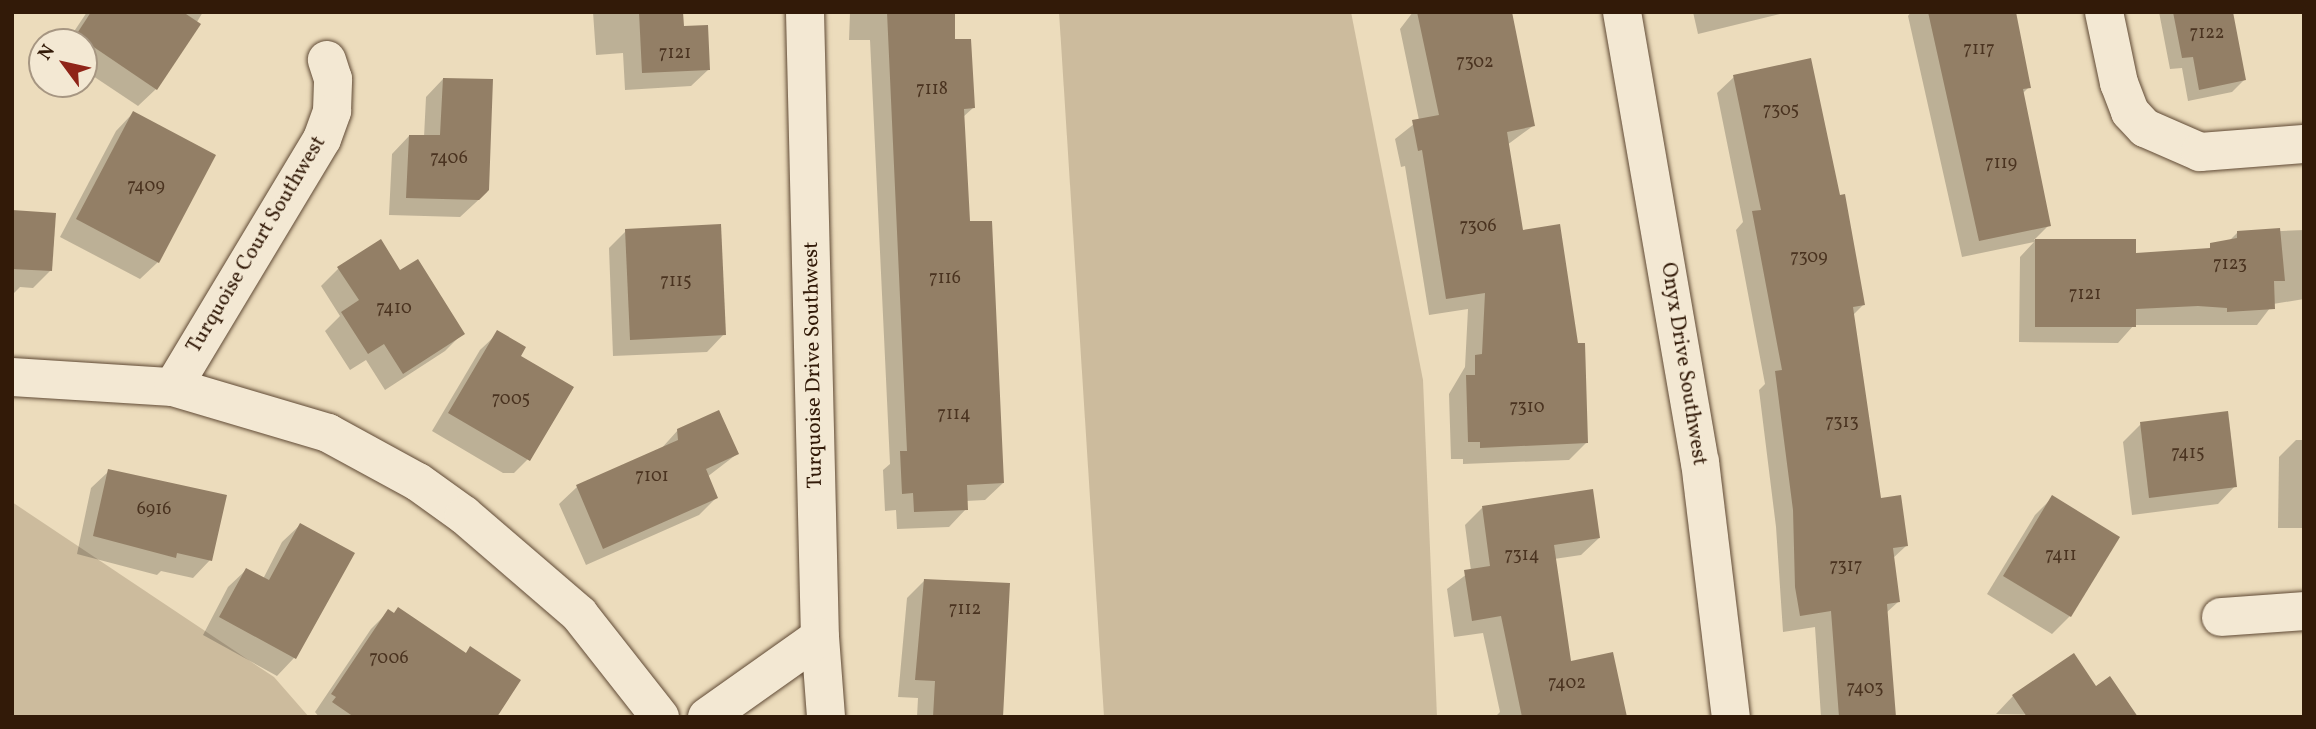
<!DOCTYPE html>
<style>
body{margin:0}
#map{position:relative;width:2316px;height:729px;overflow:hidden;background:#ecdcbc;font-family:Vollkorn,serif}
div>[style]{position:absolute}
.green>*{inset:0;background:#ccbb9d}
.shadow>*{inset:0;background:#0003}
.building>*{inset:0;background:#937f66}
.roads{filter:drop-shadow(0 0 2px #604a35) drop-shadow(0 0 2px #604a35)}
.minor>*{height:38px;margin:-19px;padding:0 19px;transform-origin:19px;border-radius:19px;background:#f3e8d3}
span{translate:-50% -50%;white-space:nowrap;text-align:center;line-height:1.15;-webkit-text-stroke:6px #f3e8d3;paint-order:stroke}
.number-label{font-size:18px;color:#4a3320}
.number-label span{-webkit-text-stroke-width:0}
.street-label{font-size:21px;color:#321a08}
.frame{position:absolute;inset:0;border:14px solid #321a08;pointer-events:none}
.north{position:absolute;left:28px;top:28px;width:70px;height:70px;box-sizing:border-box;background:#f3e8d3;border:2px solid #a69682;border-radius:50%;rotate:303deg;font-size:19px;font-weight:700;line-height:28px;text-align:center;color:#321a08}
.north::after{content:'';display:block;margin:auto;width:24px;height:32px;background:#8f2418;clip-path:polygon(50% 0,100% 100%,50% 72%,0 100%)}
</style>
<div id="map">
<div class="green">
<i style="clip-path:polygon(1059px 12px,1351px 12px,1423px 380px,1437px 717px,1104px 717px)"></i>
<i style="clip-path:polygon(12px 502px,274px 677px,309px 717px,12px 717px)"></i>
</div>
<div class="shadow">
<i style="clip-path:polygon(87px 12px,203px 12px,156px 89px,138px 106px,84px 70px,84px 42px,67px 42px)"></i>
<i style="clip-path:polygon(593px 12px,681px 12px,682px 27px,709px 69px,691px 86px,625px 90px,623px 53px,596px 55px)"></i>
<i style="clip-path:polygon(850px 12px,953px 12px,953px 41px,973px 108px,963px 117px,969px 223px,1003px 483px,985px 500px,966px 501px,966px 509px,949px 527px,897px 529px,896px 510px,885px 511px,883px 470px,890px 464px,870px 40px,849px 40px)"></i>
<i style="clip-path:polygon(1413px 12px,1510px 12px,1533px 126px,1507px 145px,1521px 232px,1587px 442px,1569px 460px,1463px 464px,1463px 459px,1451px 459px,1449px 394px,1465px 367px,1468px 309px,1429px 315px,1405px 166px,1401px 167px,1395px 139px,1419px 120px,1400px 29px)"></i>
<i style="clip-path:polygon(1693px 12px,1788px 12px,1698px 34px)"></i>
<i style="clip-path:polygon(1911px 12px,2014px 12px,2029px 87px,2022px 94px,2049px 225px,2034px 240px,2134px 240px,2134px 254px,2205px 250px,2228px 242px,2237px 233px,2304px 230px,2304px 299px,2273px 304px,2257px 325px,2134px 325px,2118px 343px,2019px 342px,2020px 257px,2034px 242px,1962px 257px,1908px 16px)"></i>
<i style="clip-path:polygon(2159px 12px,2231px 12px,2244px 80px,2232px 92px,2188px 101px,2182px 68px,2170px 69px)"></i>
<i style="clip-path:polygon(1734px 77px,1863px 305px,1853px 315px,1880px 500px,1906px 546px,1892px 559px,1898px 602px,1886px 613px,1894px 717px,1821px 717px,1815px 627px,1783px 632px,1776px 527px,1759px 390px,1765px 384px,1736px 230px,1743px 222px,1717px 93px)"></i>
<i style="clip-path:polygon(443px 79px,487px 192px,460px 217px,389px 215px,392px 154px,409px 136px,424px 137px,426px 97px)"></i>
<i style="clip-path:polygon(133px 113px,158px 262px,140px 279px,60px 237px,116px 131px)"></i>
<i style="clip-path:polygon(12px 211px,51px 270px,33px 288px,20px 287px,14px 293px)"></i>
<i style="clip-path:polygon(626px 231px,724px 334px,707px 352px,613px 356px,609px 248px)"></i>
<i style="clip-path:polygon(338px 269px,400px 273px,463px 333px,445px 351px,385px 390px,366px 360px,350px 370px,325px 331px,340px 316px,321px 286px)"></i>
<i style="clip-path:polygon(498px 333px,519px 356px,532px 455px,514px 473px,503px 473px,432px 431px,480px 350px)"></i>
<i style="clip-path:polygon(2141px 424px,2235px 486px,2218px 504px,2132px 515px,2123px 442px)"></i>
<i style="clip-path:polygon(678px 430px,737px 454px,707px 477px,716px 498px,699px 515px,586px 565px,559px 504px,577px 487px,660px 450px)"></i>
<i style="clip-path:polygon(2296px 440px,2304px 440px,2304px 528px,2278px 528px,2279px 457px)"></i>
<i style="clip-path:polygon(109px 471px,210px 560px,193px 578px,161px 571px,157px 575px,77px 554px,91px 488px)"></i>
<i style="clip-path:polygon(2052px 498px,2070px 616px,2052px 634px,1987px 594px,2035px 515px)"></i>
<i style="clip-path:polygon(1482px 508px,1599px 538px,1581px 555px,1554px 559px,1569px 663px,1625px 717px,1495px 717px,1500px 712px,1483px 633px,1454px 637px,1447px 589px,1471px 571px,1465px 525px)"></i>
<i style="clip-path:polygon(300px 525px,294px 658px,277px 676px,203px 635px,228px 587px,246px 570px,263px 579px,282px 542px)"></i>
<i style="clip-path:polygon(924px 581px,1001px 715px,1025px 717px,917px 717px,918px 698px,898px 697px,907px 598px)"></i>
<i style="clip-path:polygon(389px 611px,465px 654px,471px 648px,495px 717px,319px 717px,315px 712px,371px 629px)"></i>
<i style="clip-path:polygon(2095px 688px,2136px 717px,1996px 714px,2013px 696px)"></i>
</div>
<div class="building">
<i style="clip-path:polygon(91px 12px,183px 12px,201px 24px,157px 90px,76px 35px)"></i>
<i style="clip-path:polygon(639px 12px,683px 12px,684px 26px,708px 25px,710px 70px,642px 73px)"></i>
<i style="clip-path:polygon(887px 12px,955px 12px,955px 39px,971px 39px,975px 108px,964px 109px,970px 221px,992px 221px,1004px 483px,967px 485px,968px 510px,914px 512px,913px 493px,902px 494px,900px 451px,907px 451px)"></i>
<i style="clip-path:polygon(1417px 12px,1512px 12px,1535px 126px,1507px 132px,1523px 230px,1560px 224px,1578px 343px,1585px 343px,1588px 443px,1480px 448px,1480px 442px,1468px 442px,1466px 375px,1475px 375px,1475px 355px,1482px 354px,1485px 293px,1446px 299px,1422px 150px,1418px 151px,1412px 120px,1439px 115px)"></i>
<i style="clip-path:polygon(1928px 12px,2016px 12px,2031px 88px,2023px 89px,2051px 226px,1979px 241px)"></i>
<i style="clip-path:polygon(2173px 12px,2233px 12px,2246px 80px,2199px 90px,2193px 57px,2182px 58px)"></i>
<i style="clip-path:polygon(1811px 58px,1840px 195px,1845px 194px,1865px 305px,1853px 307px,1881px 498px,1901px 495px,1908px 546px,1893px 548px,1900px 602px,1887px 604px,1896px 717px,1839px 717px,1831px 611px,1800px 616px,1795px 587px,1793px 510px,1775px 371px,1782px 370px,1752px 211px,1761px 210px,1733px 75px)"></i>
<i style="clip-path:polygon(443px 78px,493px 79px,489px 190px,479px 200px,406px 198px,409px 135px,440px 135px)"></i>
<i style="clip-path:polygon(133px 111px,216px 155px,159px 263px,76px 219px)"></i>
<i style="clip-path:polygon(12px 210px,56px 213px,52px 271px,12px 269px)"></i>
<i style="clip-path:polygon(721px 224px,726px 335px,630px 340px,625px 229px)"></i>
<i style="clip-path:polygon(2280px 228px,2285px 281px,2274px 281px,2275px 309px,2227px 312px,2227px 308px,2198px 306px,2136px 309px,2136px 327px,2035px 327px,2035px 239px,2136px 239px,2136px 253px,2210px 248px,2210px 243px,2237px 238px,2237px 231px)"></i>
<i style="clip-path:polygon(381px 239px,400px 270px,418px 259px,465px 334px,403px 374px,384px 344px,368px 354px,341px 312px,359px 300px,337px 267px)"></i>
<i style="clip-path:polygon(497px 330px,526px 347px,521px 356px,574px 387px,530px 461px,448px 413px)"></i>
<i style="clip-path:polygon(719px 410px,739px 454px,706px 469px,718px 498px,603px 549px,576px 485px,678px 440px,677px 429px)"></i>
<i style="clip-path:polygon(2228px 411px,2237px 487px,2149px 498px,2140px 422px)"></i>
<i style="clip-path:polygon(108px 469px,227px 495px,212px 561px,177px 553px,176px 558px,93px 536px)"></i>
<i style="clip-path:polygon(1593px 489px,1600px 538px,1554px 545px,1571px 661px,1613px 652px,1627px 717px,1522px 717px,1501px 616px,1472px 621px,1464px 570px,1490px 566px,1482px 506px)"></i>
<i style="clip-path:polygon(2052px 495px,2120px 537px,2071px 617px,2003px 576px)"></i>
<i style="clip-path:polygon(300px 523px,355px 553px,296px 659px,219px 617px,246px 568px,269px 580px)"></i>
<i style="clip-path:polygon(924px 579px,1010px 583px,1003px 717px,933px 717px,935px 681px,915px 680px)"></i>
<i style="clip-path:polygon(398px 607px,466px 653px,470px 646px,521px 680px,497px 717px,354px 717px,332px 702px,336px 697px,331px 694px,388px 609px,394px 613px)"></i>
<i style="clip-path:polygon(2074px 653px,2096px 686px,2110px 676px,2138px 717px,2027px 717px,2012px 695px)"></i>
</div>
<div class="roads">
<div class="minor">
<i style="left:805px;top:12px;width:625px;rotate:88.63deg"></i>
<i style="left:820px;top:637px;width:80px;rotate:85.7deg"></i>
<i style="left:1622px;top:12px;width:457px;rotate:80.2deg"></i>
<i style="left:1700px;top:462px;width:257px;rotate:83.1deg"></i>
<i style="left:2104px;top:12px;width:73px;rotate:78.1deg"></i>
<i style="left:2119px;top:83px;width:31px;rotate:69deg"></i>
<i style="left:2130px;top:112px;width:22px;rotate:47deg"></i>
<i style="left:2145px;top:128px;width:60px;rotate:23.6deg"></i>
<i style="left:2200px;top:152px;width:104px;rotate:-4.4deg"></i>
<i style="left:12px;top:377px;width:161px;rotate:3.6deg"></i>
<i style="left:173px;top:387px;width:162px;rotate:16.5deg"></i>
<i style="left:328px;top:433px;width:102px;rotate:28.6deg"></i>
<i style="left:418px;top:482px;width:57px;rotate:35.7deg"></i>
<i style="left:464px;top:515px;width:152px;rotate:40.7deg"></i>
<i style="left:579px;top:614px;width:131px;rotate:51.8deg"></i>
<i style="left:173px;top:387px;width:289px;rotate:-59deg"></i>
<i style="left:322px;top:139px;width:30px;rotate:-70deg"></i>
<i style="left:332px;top:111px;width:32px;rotate:-88deg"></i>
<i style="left:333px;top:79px;width:20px;rotate:-108deg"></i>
<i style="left:2221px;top:617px;width:83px;rotate:-4.1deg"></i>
<i style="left:707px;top:717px;width:138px;rotate:-35.3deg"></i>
</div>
</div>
<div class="number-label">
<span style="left:2207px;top:34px">7122</span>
<span style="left:1979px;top:50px">7117</span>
<span style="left:675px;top:54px">7121</span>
<span style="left:1475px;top:63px">7302</span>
<span style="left:932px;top:90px">7118</span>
<span style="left:1781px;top:111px">7305</span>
<span style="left:449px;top:159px">7406</span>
<span style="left:2001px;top:164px">7119</span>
<span style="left:146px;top:187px">7409</span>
<span style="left:1478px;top:227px">7306</span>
<span style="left:1809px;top:258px">7309</span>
<span style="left:2230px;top:265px">7123</span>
<span style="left:945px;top:279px">7116</span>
<span style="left:676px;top:282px">7115</span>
<span style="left:2085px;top:295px">7121</span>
<span style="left:394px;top:309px">7410</span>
<span style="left:511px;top:400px">7005</span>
<span style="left:1527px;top:408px">7310</span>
<span style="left:954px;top:415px">7114</span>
<span style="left:1842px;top:423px">7313</span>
<span style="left:2188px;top:454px">7415</span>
<span style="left:652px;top:477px">7101</span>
<span style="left:154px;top:510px">6916</span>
<span style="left:1522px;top:556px">7314</span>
<span style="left:2061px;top:556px">7411</span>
<span style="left:1846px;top:567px">7317</span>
<span style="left:965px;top:610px">7112</span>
<span style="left:389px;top:659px">7006</span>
<span style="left:1567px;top:684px">7402</span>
<span style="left:1865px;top:689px">7403</span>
</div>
<div class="street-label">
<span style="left:257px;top:245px;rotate:-59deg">Turquoise Court Southwest</span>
<span style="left:1683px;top:364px;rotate:81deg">Onyx Drive Southwest</span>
<span style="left:814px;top:365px;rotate:-91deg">Turquoise Drive Southwest</span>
</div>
<div class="frame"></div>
<div class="north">N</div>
</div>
